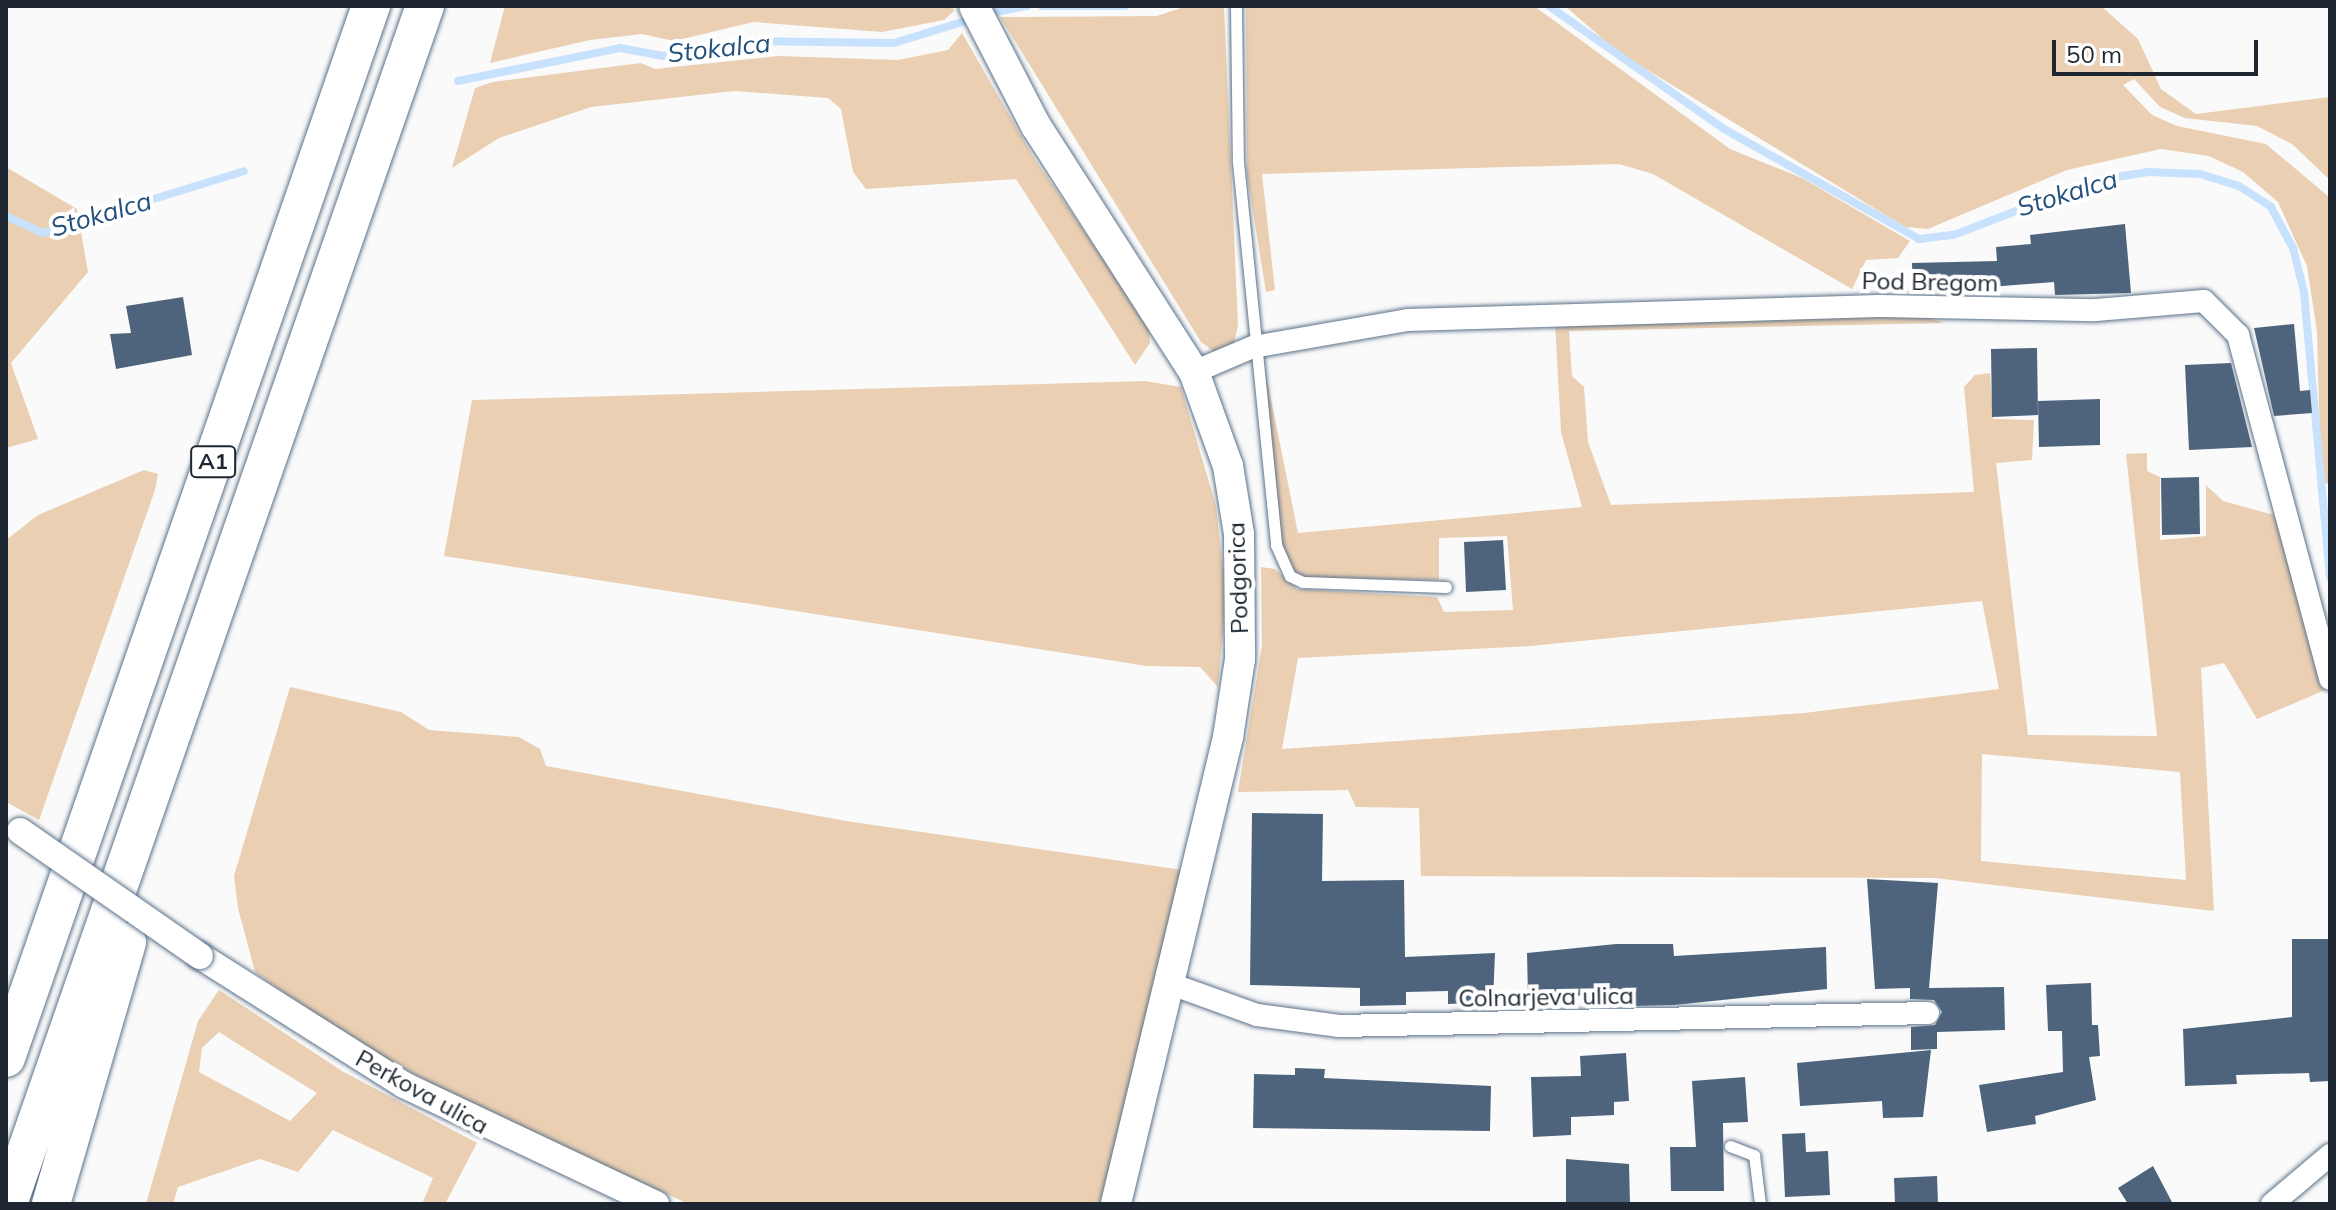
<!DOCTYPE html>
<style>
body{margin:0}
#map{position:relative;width:2336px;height:1210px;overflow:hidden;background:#fafafa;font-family:Mulish,sans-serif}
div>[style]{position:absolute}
.green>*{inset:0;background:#eacfb2}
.stream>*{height:8px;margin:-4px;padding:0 4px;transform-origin:4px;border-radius:4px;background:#c8e2fe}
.building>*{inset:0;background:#4e647c}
.roads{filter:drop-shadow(0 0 2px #5b728a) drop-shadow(0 0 2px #5b728a)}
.service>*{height:11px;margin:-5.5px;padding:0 5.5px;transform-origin:5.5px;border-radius:5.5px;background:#fff}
.minor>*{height:22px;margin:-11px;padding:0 11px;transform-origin:11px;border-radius:11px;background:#fff}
.tertiary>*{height:26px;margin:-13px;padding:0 13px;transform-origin:13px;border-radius:13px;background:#fff}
.secondary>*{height:30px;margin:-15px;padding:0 15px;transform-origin:15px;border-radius:15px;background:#fff}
.motorway>*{height:38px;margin:-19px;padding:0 19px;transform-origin:19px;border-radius:19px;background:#fff}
.bridges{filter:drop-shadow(0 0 2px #5b728a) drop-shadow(0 0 2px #5b728a)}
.tertiary-bridge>*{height:26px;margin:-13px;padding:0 13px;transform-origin:13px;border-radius:13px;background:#fff}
span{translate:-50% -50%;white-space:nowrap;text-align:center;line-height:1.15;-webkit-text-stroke:8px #fff;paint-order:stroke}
.shield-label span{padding:2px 6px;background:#fff;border:2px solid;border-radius:6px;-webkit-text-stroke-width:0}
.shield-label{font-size:22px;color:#1e2731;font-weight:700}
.street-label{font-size:24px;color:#1e2731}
.water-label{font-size:26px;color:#23517c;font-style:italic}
.frame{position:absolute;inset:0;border:8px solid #1e2731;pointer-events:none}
.scale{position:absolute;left:2052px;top:40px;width:206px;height:36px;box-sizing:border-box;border:4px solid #1e2731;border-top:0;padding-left:10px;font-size:24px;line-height:28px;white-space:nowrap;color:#1e2731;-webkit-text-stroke:6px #fff;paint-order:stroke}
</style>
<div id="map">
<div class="green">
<i style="clip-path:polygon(505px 6px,952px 6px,954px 11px,944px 20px,882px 32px,753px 22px,674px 41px,642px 34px,590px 40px,490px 63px)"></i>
<i style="clip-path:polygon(1187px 6px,1224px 6px,1238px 325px,1234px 343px,1217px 354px,1201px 342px,1000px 17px,1157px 16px)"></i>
<i style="clip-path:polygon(1246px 6px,1534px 6px,1730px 149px,1802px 178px,1910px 241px,1898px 258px,1866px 260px,1852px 289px,1653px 174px,1619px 164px,1262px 174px,1275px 290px,1266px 292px,1247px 175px)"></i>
<i style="clip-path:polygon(1565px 6px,2101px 6px,2138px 39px,2161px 89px,2196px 114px,2330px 97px,2330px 180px,2292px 144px,2257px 126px,2185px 118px,2160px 107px,2134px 79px,2123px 85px,2152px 115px,2177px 126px,2266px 144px,2329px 197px,2330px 483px,2321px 484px,2317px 332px,2307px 266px,2278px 202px,2243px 172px,2209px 156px,2161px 149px,2067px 170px,1928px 229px,1905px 227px,1618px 52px)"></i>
<i style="clip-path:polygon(962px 33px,1034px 158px,1149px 326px,1150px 343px,1135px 365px,1016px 179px,866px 189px,853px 172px,841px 109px,828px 98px,734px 91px,591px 107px,499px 138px,452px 168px,475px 88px,493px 82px,641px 63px,655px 69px,778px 56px,898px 60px,948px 50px)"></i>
<i style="clip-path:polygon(6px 167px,77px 209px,88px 272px,11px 363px,38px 439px,6px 448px)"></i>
<i style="clip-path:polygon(evenodd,1924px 316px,1944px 323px,1569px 331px,1572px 376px,1584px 387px,1588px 442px,1611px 505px,1974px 492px,1964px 387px,1975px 375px,1990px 373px,1993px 419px,2034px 420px,2032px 460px,1996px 463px,2028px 735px,2157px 736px,2126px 454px,2147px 453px,2147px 471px,2160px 477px,2160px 540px,2206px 536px,2206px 485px,2223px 501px,2274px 515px,2325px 690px,2257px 719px,2224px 663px,2201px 668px,2214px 911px,1935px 878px,1421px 876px,1419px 808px,1356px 807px,1348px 790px,1238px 792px,1262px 645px,1261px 567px,1275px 569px,1297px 589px,1437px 597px,1444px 612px,1513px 610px,1507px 536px,1439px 538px,1439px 580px,1303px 578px,1291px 568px,1281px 544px,1263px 360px,1298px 533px,1582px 507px,1561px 432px,1555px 322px,1924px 316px,1982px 601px,1999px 689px,1804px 713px,1282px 749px,1298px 658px,1531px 646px,1982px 601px,1924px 316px,1982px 754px,2180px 772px,2186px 880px,1981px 861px,1982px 754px)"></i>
<i style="clip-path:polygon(1145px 381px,1181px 387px,1216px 506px,1226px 596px,1218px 687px,1200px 667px,1147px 666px,444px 556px,472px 400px)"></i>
<i style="clip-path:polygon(144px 470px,158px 474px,155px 490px,39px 820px,6px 802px,6px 540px,38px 515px)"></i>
<i style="clip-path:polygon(290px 687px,401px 712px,429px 730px,519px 737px,540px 749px,546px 766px,846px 821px,1183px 870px,1101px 1204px,689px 1204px,493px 1118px,339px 1032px,255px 972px,238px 908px,234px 876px)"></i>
<i style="clip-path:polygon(evenodd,219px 990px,342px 1071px,477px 1143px,445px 1204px,422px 1204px,433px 1178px,333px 1130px,298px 1172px,260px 1159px,178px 1187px,173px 1204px,146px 1204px,198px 1021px,219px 990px,219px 1032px,268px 1063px,317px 1093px,290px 1121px,199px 1072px,202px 1048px,219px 1032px)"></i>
</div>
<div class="stream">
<i style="left:1042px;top:6px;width:83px"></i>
<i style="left:1549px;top:6px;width:214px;rotate:35.1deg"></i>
<i style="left:1724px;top:129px;width:224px;rotate:29.4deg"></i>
<i style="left:1919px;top:239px;width:35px;rotate:-7deg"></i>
<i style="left:1954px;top:235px;width:152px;rotate:-21.2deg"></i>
<i style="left:2096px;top:180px;width:53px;rotate:-8.7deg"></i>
<i style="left:2148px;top:172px;width:52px;rotate:2.2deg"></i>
<i style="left:2200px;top:174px;width:41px;rotate:17.1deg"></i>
<i style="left:2239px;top:186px;width:38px;rotate:33deg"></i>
<i style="left:2271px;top:207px;width:47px;rotate:61.8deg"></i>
<i style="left:2293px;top:248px;width:45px;rotate:76deg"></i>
<i style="left:2304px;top:292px;width:286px;rotate:84.8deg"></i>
<i style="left:985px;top:14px;width:43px;rotate:-10.8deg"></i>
<i style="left:458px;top:81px;width:165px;rotate:-11.5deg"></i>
<i style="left:620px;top:48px;width:44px;rotate:10.5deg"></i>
<i style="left:663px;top:56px;width:81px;rotate:-10.6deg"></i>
<i style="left:743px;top:41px;width:151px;rotate:0.8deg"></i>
<i style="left:894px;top:43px;width:82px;rotate:-17.1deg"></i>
<i style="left:6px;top:216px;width:41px;rotate:24.7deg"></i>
<i style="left:43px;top:233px;width:210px;rotate:-17.1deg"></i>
</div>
<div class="building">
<i style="clip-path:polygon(2125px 224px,2131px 293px,2055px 295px,2054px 282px,1913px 293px,1912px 263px,1997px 261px,1996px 247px,2031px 244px,2030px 235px)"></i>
<i style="clip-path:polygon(183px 297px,192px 355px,116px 369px,110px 334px,131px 333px,126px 306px)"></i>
<i style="clip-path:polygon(2294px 324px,2300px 391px,2310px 390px,2312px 413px,2274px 416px,2254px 328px)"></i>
<i style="clip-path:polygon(2037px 348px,2038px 415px,1992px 417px,1991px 349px)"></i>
<i style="clip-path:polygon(2231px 363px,2252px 447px,2189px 450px,2185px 365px)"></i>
<i style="clip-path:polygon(2100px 399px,2100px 445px,2039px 447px,2038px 401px)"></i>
<i style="clip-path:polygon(2199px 477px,2200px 534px,2162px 535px,2161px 478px)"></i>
<i style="clip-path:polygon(1503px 540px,1506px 590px,1466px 592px,1464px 542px)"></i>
<i style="clip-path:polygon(1252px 813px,1323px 814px,1322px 881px,1404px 880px,1405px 957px,1495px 953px,1493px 1002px,1448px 1004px,1448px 991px,1406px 992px,1406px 1005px,1360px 1006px,1360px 988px,1250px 985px)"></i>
<i style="clip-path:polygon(1867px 879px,1938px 883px,1929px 988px,2004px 987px,2005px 1030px,1937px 1032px,1937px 1049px,1911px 1050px,1911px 1027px,1935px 1025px,1942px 1012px,1934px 1000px,1910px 999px,1910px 988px,1875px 989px)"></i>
<i style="clip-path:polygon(2292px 939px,2330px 939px,2330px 1081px,2310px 1082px,2309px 1073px,2236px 1075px,2237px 1084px,2185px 1086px,2183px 1029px,2292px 1017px)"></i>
<i style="clip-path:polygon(1616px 944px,1673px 944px,1674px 956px,1826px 947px,1827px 989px,1674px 1005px,1632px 1006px,1632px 993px,1528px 998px,1527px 953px)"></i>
<i style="clip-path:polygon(2091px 983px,2092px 1025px,2098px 1025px,2100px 1056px,2089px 1057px,2096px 1100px,2035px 1116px,2036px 1124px,1987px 1132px,1979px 1085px,2063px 1072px,2062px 1031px,2048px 1031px,2046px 985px)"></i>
<i style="clip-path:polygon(1931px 1050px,1923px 1117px,1883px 1118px,1882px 1101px,1800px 1106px,1797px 1063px)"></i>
<i style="clip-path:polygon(1626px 1053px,1629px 1101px,1614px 1102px,1614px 1115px,1571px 1117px,1571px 1135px,1533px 1137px,1531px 1077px,1581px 1076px,1580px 1056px)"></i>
<i style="clip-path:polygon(1295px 1068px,1325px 1069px,1324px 1078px,1491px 1086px,1490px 1131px,1253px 1128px,1254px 1074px,1295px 1075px)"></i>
<i style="clip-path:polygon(1745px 1077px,1748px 1122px,1723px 1123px,1724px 1191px,1671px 1191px,1670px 1147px,1696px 1147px,1692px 1081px)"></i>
<i style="clip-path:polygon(1805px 1133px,1806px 1152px,1828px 1151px,1830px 1195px,1785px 1197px,1782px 1134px)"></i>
<i style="clip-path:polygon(1566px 1159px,1629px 1164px,1630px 1204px,1566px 1204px)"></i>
<i style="clip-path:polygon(2153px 1166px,2173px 1204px,2128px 1204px,2118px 1188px)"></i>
<i style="clip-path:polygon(1937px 1176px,1938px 1204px,1895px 1204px,1894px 1178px)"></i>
</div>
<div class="roads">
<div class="service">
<i style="left:1236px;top:6px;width:156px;rotate:89.3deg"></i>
<i style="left:1238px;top:162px;width:385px;rotate:84.3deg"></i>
<i style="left:1276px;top:545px;width:34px;rotate:66deg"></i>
<i style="left:1290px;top:576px;width:14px;rotate:25deg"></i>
<i style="left:1303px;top:582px;width:143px;rotate:2deg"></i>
<i style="left:1730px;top:1146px;width:26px;rotate:21deg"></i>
<i style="left:1754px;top:1155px;width:49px;rotate:83deg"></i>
</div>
<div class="minor">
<i style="left:1194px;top:372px;width:64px;rotate:-23deg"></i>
<i style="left:1253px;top:347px;width:157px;rotate:-9.9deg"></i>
<i style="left:1408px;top:320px;width:471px;rotate:-1.7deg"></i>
<i style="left:1879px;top:306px;width:217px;rotate:1.1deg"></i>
<i style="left:2096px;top:310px;width:108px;rotate:-4.8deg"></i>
<i style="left:2204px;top:301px;width:48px;rotate:45deg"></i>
<i style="left:2238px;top:335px;width:356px;rotate:75deg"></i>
<i style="left:1171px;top:984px;width:91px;rotate:19.8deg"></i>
<i style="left:1257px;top:1015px;width:83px;rotate:7.6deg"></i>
<i style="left:1339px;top:1026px;width:589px;rotate:-1.26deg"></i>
<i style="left:2272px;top:1204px;width:76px;rotate:-40.2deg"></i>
</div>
<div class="tertiary">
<i style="left:200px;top:956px;width:241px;rotate:32.3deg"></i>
<i style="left:404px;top:1085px;width:279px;rotate:25.3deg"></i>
</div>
<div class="secondary">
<i style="left:974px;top:6px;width:135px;rotate:62.7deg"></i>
<i style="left:1036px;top:126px;width:292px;rotate:57.3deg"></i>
<i style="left:1194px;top:372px;width:100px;rotate:70.1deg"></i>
<i style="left:1228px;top:466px;width:69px;rotate:80.8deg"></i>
<i style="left:1239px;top:534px;width:125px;rotate:89.5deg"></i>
<i style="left:1240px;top:659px;width:79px;rotate:98.7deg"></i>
<i style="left:1228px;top:737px;width:480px;rotate:103.5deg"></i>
</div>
<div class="motorway">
<i style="left:6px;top:1058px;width:1114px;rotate:-70.87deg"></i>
<i style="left:8px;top:1204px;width:1269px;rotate:-70.81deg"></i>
<i style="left:51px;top:1204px;width:273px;rotate:-73.8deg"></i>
</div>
</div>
<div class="bridges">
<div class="tertiary-bridge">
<i style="left:20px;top:831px;width:219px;rotate:34.8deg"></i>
</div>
</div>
<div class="shield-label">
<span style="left:213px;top:462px">A1</span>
</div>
<div class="street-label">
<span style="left:1930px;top:282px;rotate:1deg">Pod Bregom</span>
<span style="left:1238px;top:578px;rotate:-92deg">Podgorica</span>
<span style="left:1546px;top:997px;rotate:-1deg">Colnarjeva ulica</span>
<span style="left:422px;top:1092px;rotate:29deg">Perkova ulica</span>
</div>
<div class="water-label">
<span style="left:719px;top:48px;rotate:-6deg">Stokalca</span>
<span style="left:2067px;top:193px;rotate:-17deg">Stokalca</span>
<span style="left:101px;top:214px;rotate:-16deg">Stokalca</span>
</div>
<div class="frame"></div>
<div class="scale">50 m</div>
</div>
